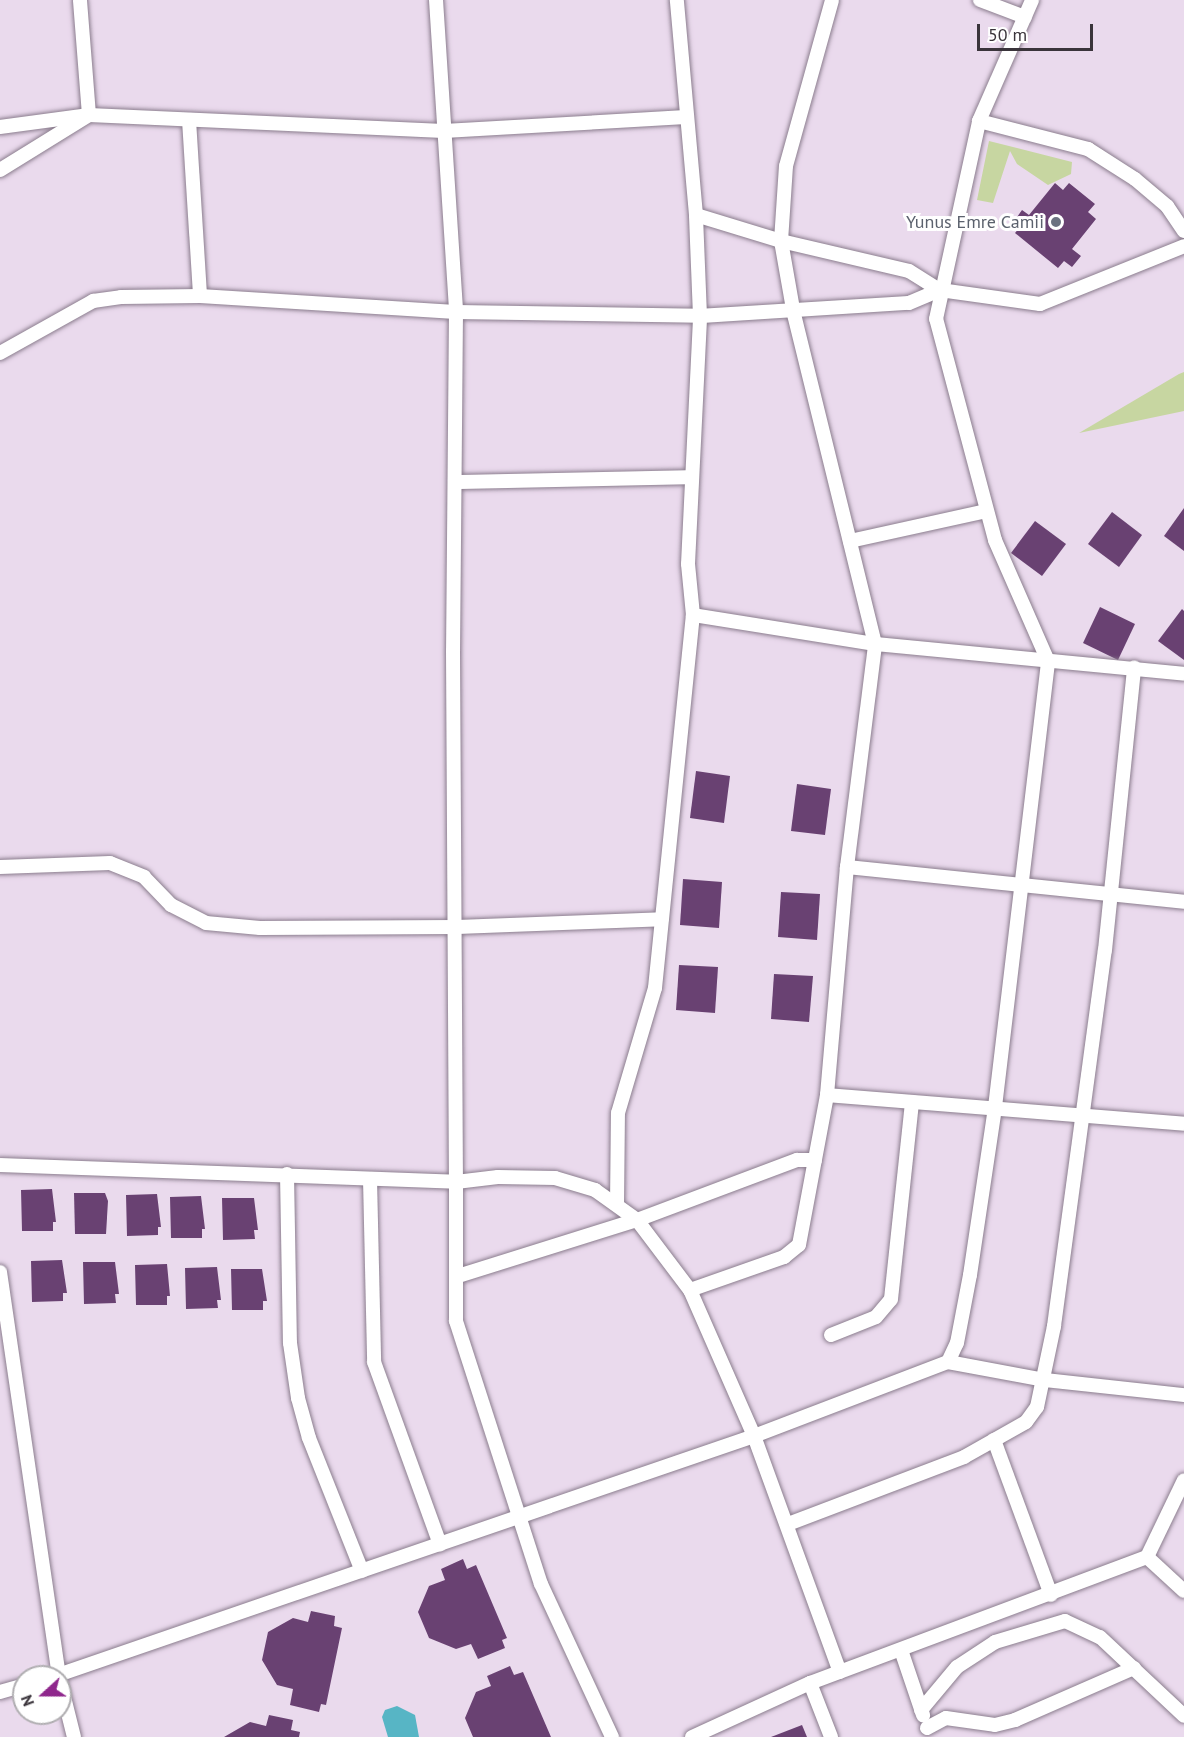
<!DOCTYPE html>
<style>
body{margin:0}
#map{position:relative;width:1184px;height:1737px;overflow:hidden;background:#eadaed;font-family:"PT Sans",sans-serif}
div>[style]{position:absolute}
.green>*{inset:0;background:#c7d6a1}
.water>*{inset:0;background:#57b5c5}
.building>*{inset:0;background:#694172}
.roads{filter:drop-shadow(0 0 2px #8b7d8e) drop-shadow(0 0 2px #8b7d8e)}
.street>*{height:14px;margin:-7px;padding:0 7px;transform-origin:7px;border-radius:7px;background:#fff}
.dots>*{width:16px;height:16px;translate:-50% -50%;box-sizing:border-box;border:3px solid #fff;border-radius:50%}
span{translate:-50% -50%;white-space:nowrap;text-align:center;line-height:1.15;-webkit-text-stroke:6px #fff;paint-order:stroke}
.worship-label{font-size:18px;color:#5b616d}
.right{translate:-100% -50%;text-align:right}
.north{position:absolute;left:12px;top:1665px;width:60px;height:60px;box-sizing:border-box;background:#fff;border:2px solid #b0aeb1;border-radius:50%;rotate:249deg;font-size:16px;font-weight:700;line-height:24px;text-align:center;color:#3a343b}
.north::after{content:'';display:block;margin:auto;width:21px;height:27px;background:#8f278c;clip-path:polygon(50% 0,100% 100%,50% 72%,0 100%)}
.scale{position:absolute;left:977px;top:24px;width:116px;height:27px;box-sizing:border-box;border:3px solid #3a343b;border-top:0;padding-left:8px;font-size:18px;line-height:21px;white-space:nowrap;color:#3a343b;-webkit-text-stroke:4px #fff;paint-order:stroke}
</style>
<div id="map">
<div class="green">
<i style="clip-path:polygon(989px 141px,1072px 162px,1071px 174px,1048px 185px,1017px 164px,1010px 151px,993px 203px,977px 200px)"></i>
<i style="clip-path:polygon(1184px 372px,1184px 411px,1079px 433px,1179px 374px)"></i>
</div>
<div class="water">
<i style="clip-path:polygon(397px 1706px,415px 1715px,419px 1737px,388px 1737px,382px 1717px,385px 1710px)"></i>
</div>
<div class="building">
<i style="clip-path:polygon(1055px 183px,1063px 190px,1069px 183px,1095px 204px,1088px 212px,1096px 219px,1072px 249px,1081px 256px,1072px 267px,1064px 261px,1058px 268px,1015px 233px,1022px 225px,1015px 220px,1022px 210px,1029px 215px)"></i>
<i style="clip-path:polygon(1184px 508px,1184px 551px,1164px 536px)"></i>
<i style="clip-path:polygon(1112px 512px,1142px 535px,1119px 567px,1088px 544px)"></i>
<i style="clip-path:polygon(1035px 521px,1066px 544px,1042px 576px,1011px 553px)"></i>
<i style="clip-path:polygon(1100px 607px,1135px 624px,1118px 660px,1083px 643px)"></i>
<i style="clip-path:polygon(1182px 609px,1184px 611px,1184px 660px,1158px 641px)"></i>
<i style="clip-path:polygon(696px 771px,730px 776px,724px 823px,690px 818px)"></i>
<i style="clip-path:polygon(797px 784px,831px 789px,825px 835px,791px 831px)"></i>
<i style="clip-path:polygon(683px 879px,722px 882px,719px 928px,680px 925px)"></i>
<i style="clip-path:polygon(781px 892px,820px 894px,817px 940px,778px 937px)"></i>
<i style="clip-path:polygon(679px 965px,718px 967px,715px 1013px,676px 1010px)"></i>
<i style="clip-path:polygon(774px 974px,813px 976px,809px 1022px,771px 1019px)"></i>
<i style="clip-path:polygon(52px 1189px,56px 1222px,53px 1222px,53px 1231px,22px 1231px,21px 1190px)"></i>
<i style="clip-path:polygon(74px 1193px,105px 1193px,108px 1201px,106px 1234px,75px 1234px)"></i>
<i style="clip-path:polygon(157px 1194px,161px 1227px,158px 1227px,158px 1235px,127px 1236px,126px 1195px)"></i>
<i style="clip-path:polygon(201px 1196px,205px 1229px,202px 1229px,202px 1238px,171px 1238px,170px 1197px)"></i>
<i style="clip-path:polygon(222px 1198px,254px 1198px,258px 1230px,254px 1230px,255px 1239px,223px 1240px)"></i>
<i style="clip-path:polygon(62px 1260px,67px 1293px,63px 1293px,63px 1301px,32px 1302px,31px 1261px)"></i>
<i style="clip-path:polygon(83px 1262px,115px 1262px,119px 1294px,115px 1294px,116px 1303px,84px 1304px)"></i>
<i style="clip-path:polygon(167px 1264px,170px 1296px,167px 1296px,167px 1305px,136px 1305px,135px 1265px)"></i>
<i style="clip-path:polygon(217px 1267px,221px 1300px,217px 1300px,218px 1308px,186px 1309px,185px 1268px)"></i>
<i style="clip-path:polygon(231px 1269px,262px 1269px,267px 1301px,263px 1301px,263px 1310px,232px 1310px)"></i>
<i style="clip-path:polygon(463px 1559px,467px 1569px,476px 1565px,507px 1638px,502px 1640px,505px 1648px,478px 1659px,471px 1644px,456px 1649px,429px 1638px,418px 1612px,429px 1586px,445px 1580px,441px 1569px)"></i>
<i style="clip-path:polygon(311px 1611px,335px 1616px,334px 1626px,342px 1628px,326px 1705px,321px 1704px,319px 1712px,290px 1705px,293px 1689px,277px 1685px,262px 1660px,268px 1632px,293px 1618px,308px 1622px)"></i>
<i style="clip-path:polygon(510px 1666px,514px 1675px,523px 1672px,551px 1737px,473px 1737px,465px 1718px,476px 1692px,491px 1686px,487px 1676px)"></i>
<i style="clip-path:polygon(269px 1715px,293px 1720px,291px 1730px,300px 1732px,299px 1737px,224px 1737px,250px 1722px,266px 1726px)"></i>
<i style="clip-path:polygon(802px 1725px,807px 1737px,771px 1737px)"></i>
</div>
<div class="roads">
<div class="street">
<i style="left:436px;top:0;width:313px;rotate:86.3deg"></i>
<i style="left:456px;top:312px;width:339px;rotate:90.5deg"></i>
<i style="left:453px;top:651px;width:531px;rotate:89.68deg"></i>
<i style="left:456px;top:1182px;width:42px;rotate:-6.8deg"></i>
<i style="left:498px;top:1177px;width:57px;rotate:1deg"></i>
<i style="left:555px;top:1178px;width:42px;rotate:16.7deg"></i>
<i style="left:595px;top:1190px;width:52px;rotate:35.5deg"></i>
<i style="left:637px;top:1220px;width:171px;rotate:-20.6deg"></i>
<i style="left:797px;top:1160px;width:18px"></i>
<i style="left:980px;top:0;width:48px;rotate:20.7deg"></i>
<i style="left:189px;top:120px;width:176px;rotate:86.4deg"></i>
<i style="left:979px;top:121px;width:113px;rotate:14.4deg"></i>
<i style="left:1088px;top:149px;width:56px;rotate:32.6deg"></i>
<i style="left:1135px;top:179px;width:42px;rotate:40.2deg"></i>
<i style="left:1167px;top:206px;width:30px;rotate:56deg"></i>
<i style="left:0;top:127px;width:90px;rotate:-7.7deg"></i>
<i style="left:89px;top:115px;width:115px;rotate:-94.5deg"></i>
<i style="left:0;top:170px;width:105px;rotate:-31.7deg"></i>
<i style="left:89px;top:115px;width:355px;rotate:2.6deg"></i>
<i style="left:444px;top:131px;width:242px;rotate:-3.3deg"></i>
<i style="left:696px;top:215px;width:89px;rotate:17deg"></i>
<i style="left:781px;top:241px;width:131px;rotate:13.2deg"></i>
<i style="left:909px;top:271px;width:36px;rotate:32deg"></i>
<i style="left:940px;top:290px;width:101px;rotate:8deg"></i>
<i style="left:1040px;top:304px;width:155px;rotate:-21.9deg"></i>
<i style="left:0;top:353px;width:107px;rotate:-29.2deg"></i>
<i style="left:93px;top:301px;width:28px;rotate:-8deg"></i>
<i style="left:121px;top:297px;width:79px;rotate:-0.7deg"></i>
<i style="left:200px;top:296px;width:256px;rotate:3.6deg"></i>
<i style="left:456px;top:312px;width:244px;rotate:0.9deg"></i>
<i style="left:700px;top:316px;width:209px;rotate:-3.6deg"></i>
<i style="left:909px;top:303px;width:34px;rotate:-23deg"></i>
<i style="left:455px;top:482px;width:237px;rotate:-1.2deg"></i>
<i style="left:850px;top:541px;width:139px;rotate:-12.4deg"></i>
<i style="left:693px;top:615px;width:184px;rotate:9.1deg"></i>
<i style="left:875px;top:644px;width:310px;rotate:5.5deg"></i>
<i style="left:0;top:867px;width:110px;rotate:-2.1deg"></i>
<i style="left:110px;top:863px;width:37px;rotate:22deg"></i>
<i style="left:144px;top:877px;width:39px;rotate:46deg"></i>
<i style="left:171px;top:905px;width:39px;rotate:27deg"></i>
<i style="left:206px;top:923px;width:54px;rotate:5.3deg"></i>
<i style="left:260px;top:928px;width:197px;rotate:-0.3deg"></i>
<i style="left:457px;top:927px;width:205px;rotate:-2.2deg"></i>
<i style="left:847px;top:867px;width:339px;rotate:5.9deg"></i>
<i style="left:827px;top:1095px;width:358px;rotate:4.6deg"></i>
<i style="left:0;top:1165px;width:456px;rotate:2.1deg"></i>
<i style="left:456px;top:1182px;width:139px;rotate:90deg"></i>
<i style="left:456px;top:1321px;width:276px;rotate:72.1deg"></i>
<i style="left:541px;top:1584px;width:169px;rotate:65.1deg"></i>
<i style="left:287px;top:1174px;width:169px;rotate:89deg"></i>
<i style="left:290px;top:1343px;width:56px;rotate:81.7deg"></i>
<i style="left:298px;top:1398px;width:41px;rotate:74.6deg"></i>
<i style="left:309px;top:1438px;width:143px;rotate:68.3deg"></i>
<i style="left:370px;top:1179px;width:183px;rotate:88.7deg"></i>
<i style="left:374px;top:1362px;width:194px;rotate:70.1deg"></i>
<i style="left:617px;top:1205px;width:92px;rotate:-89.4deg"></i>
<i style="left:618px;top:1113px;width:130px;rotate:-73.5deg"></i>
<i style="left:655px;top:988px;width:375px;rotate:-84.2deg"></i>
<i style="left:693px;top:615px;width:51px;rotate:-95.6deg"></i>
<i style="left:688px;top:564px;width:248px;rotate:-87.2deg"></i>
<i style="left:700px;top:316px;width:101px;rotate:-92.3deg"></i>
<i style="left:696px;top:215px;width:216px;rotate:-95.1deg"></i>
<i style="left:0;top:1272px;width:409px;rotate:81.7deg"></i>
<i style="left:458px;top:1276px;width:188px;rotate:-17.4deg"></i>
<i style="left:637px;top:1220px;width:88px;rotate:52.9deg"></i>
<i style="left:690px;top:1290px;width:159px;rotate:66.3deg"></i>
<i style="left:754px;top:1436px;width:251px;rotate:70deg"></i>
<i style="left:690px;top:1290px;width:100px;rotate:-19.3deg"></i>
<i style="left:784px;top:1257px;width:19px;rotate:-39deg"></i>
<i style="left:799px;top:1245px;width:153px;rotate:-79.4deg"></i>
<i style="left:827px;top:1095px;width:229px;rotate:-85deg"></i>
<i style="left:847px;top:867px;width:225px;rotate:-82.8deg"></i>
<i style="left:875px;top:644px;width:345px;rotate:-103.8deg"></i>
<i style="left:793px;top:309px;width:69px;rotate:-100deg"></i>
<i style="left:781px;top:241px;width:75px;rotate:-86.2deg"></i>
<i style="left:786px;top:166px;width:172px;rotate:-74.5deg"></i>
<i style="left:831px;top:1335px;width:48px;rotate:-21.8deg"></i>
<i style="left:876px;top:1317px;width:23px;rotate:-50deg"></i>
<i style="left:891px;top:1299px;width:198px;rotate:-83.9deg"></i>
<i style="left:948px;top:1362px;width:99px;rotate:10.5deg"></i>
<i style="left:1045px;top:1380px;width:140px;rotate:6.2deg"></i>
<i style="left:994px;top:1440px;width:165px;rotate:69.8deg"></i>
<i style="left:788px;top:1524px;width:188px;rotate:-20.8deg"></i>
<i style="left:964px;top:1457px;width:71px;rotate:-29.4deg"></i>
<i style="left:1026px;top:1422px;width:19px;rotate:-54deg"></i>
<i style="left:1037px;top:1407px;width:83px;rotate:-78.1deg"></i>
<i style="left:1054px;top:1326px;width:379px;rotate:-82.3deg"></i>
<i style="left:1105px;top:950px;width:284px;rotate:-84.1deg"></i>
<i style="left:1147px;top:1557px;width:50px;rotate:42.6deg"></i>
<i style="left:901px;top:1650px;width:69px;rotate:71.3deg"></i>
<i style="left:52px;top:1677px;width:742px;rotate:-18.95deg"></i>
<i style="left:754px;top:1436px;width:208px;rotate:-20.9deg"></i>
<i style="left:948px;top:1362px;width:21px;rotate:-65deg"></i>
<i style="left:957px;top:1343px;width:69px;rotate:-79.2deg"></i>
<i style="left:970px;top:1275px;width:170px;rotate:-81.5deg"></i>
<i style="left:995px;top:1107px;width:449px;rotate:-83.2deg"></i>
<i style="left:1048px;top:661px;width:132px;rotate:-113.7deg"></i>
<i style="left:995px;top:540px;width:229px;rotate:-104.9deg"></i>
<i style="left:936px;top:319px;width:203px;rotate:-77.7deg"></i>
<i style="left:979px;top:121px;width:132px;rotate:-66.3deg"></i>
<i style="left:60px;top:1681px;width:58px;rotate:76deg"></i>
<i style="left:810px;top:1683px;width:58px;rotate:68.7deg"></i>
<i style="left:0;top:1692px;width:25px;rotate:-16deg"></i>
<i style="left:921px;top:1710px;width:56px;rotate:-50.1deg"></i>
<i style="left:957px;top:1667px;width:45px;rotate:-33.3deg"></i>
<i style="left:995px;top:1642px;width:73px;rotate:-16.7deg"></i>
<i style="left:1065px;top:1621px;width:38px;rotate:25deg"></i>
<i style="left:1100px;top:1637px;width:115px;rotate:43.2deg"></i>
<i style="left:927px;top:1728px;width:21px;rotate:-28deg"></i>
<i style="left:946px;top:1718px;width:49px;rotate:8.1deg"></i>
<i style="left:995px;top:1725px;width:21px;rotate:-14deg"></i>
<i style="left:1015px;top:1720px;width:130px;rotate:-23.6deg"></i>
<i style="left:692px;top:1737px;width:130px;rotate:-24.6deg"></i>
<i style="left:810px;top:1683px;width:360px;rotate:-20.5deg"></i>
<i style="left:1147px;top:1557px;width:85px;rotate:-64.3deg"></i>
</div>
</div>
<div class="dots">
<i style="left:1056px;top:222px;background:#6b7280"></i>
</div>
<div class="worship-label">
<span class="right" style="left:1044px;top:222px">Yunus Emre Camii</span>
</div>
<div class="north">N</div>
<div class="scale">50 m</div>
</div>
